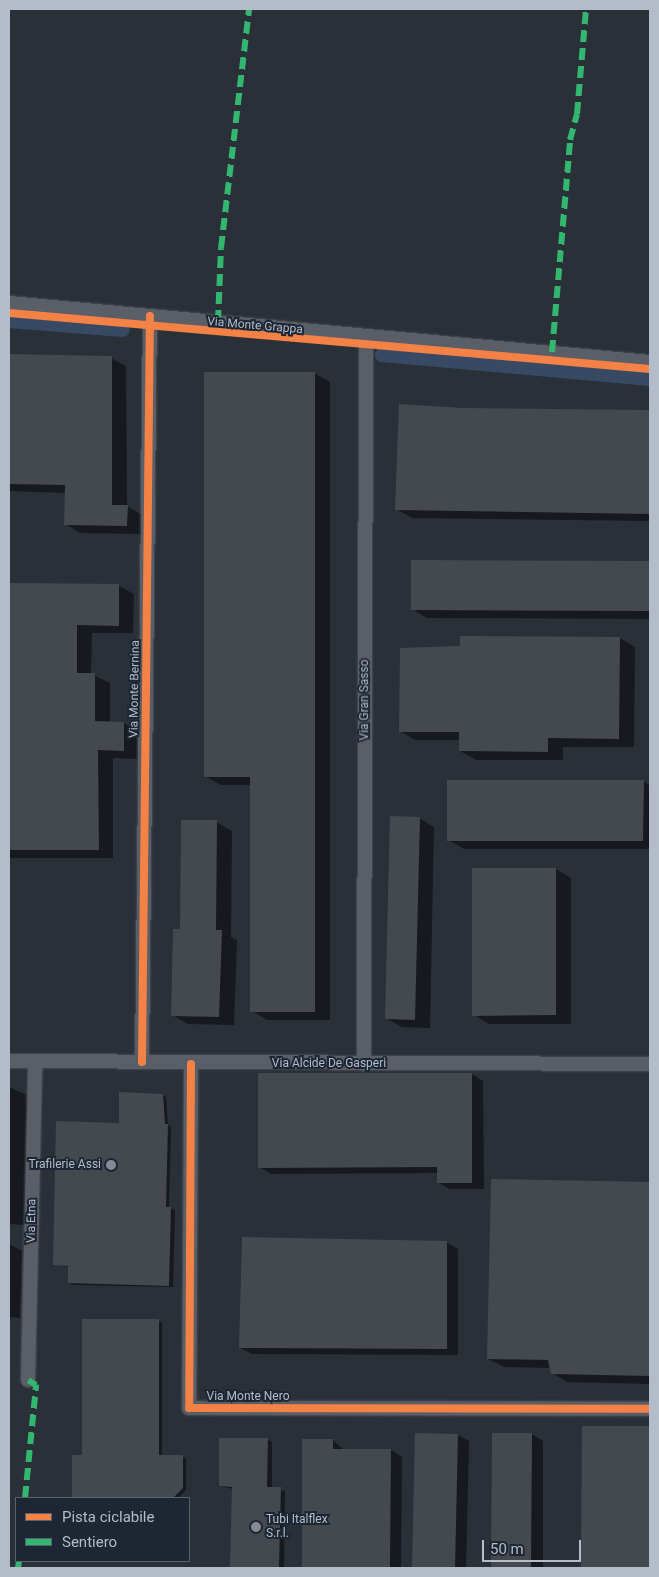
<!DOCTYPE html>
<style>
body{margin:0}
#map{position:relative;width:659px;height:1577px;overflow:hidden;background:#2a3038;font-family:Roboto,sans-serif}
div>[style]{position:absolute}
.shadow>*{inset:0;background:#0007}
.canal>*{height:14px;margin:-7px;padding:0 7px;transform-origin:7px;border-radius:7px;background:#384963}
.building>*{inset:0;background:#444950}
.roads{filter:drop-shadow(0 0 1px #484c53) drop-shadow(0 0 1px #484c53)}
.street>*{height:14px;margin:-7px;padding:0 7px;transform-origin:7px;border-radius:7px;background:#5a5e66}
.quiet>*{height:6px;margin-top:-3px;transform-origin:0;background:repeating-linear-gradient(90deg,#33b770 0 12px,transparent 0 18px)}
.cycleway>*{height:8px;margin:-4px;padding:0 4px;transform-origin:4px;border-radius:4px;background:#f48246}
.dots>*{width:14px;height:14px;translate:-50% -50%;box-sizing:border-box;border:2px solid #1d2633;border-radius:50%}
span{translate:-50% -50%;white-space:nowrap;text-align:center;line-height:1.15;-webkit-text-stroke:4px #1d2633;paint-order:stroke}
.street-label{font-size:12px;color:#b4bcc9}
.poi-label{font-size:12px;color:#b4bcc9}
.right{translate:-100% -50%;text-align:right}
.left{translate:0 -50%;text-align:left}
.frame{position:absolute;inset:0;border:10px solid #b4bcc9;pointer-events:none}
.legend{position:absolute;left:15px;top:1497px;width:175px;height:65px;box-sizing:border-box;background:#1d2633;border:1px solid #59626f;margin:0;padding:6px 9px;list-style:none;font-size:15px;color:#b4bcc9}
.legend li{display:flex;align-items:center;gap:10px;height:25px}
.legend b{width:25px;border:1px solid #59626f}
.scale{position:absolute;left:482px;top:1540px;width:99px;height:22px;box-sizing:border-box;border:2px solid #b4bcc9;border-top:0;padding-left:6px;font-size:15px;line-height:18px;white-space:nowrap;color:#b4bcc9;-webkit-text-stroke:4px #1d2633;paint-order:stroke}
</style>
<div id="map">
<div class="shadow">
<i style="clip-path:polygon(9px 356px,111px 358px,126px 366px,127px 506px,142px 515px,142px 534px,80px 533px,65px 524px,66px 493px,9px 491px)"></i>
<i style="clip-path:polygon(314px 373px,330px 382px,330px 1020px,267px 1020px,252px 1011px,251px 785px,221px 785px,206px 777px)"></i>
<i style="clip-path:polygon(462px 410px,650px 411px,650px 521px,412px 518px,396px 509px)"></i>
<i style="clip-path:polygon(412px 562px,650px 563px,650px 619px,427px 618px,412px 609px)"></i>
<i style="clip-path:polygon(9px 584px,119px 586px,134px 594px,133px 633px,92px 633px,91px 674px,110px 683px,110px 723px,124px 723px,139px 732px,138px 759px,113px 758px,113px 858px,9px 858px,9px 645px,62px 645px,62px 633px,9px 632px)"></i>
<i style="clip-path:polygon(620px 638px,635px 647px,634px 747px,563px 747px,563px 760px,476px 760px,460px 751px,460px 740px,415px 740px,400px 731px)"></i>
<i style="clip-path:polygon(643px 781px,650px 786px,650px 849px,464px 849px,448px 840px)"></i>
<i style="clip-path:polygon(419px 818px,434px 827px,430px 1028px,402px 1027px,387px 1019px)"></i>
<i style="clip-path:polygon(216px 822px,232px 831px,231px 937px,237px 940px,234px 1025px,188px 1024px,172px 1015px,181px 930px)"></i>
<i style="clip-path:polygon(556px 869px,571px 878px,571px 1024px,489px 1024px,474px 1015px)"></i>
<i style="clip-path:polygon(472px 1074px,483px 1081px,484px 1189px,449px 1189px,438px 1182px,438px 1173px,271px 1174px,259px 1167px)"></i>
<i style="clip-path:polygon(9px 1087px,29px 1096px,25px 1225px,9px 1224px)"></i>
<i style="clip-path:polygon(162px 1095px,166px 1097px,168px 1125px,171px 1127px,169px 1208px,175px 1210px,173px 1287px,73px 1285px,69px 1283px,69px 1267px,54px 1264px)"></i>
<i style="clip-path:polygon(492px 1180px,650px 1183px,650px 1384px,567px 1382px,552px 1373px,551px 1368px,504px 1367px,488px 1359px)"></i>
<i style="clip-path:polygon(446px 1242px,458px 1249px,458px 1355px,252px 1354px,240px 1348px)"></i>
<i style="clip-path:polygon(9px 1244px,22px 1251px,20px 1318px,9px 1317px)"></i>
<i style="clip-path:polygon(84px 1320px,162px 1322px,162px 1456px,186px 1458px,186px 1490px,178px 1498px,73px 1498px,74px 1456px,83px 1456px)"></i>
<i style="clip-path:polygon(583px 1427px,650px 1428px,650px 1568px,582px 1568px)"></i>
<i style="clip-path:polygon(417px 1434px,458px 1435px,469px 1441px,466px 1568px,413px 1568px)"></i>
<i style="clip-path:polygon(493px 1434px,532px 1434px,543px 1441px,543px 1568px,492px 1568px)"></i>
<i style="clip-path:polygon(267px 1439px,272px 1442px,272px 1488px,285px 1491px,284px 1568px,234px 1568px,233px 1489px,220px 1486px)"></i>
<i style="clip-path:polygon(303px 1440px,333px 1440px,344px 1450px,391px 1450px,402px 1457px,401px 1568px,303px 1568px)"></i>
</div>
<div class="canal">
<i style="left:9px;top:321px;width:114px;rotate:4.5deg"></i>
<i style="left:382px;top:355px;width:269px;rotate:5.1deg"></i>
</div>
<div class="building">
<i style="clip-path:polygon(9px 354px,112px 356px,112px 505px,128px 505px,127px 526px,64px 525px,65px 485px,9px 484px)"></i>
<i style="clip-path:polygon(204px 372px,315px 372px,315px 1012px,250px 1012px,250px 777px,204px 777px)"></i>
<i style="clip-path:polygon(399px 404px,462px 408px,650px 410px,650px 514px,395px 510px)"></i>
<i style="clip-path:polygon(411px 560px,650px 561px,650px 611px,411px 610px)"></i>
<i style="clip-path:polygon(9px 583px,119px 584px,119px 626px,77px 625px,77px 673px,95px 673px,95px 721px,124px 722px,124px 751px,98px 750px,99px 850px,9px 850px)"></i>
<i style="clip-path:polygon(460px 636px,620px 637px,619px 739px,548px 738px,548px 752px,459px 751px,459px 732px,399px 732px,400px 648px,460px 646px)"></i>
<i style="clip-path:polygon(447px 780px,644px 780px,643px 841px,447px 841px)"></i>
<i style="clip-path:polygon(390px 816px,420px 817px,415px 1020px,385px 1019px)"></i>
<i style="clip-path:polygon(181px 820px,217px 820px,216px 930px,222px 930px,219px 1017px,171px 1016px,173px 929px,180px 929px)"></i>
<i style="clip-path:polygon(472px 868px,556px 868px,556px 1015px,472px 1016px)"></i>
<i style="clip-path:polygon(258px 1073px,472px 1073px,472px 1183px,437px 1183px,437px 1167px,258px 1168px)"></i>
<i style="clip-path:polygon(119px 1092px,163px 1094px,165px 1124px,168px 1124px,166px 1207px,171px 1207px,169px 1286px,68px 1283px,68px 1266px,53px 1265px,56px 1121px,119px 1123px)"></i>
<i style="clip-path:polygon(491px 1179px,650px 1182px,650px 1376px,551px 1374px,548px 1360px,487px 1359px)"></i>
<i style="clip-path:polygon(242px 1237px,447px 1241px,447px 1349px,239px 1348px)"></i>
<i style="clip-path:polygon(82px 1319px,159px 1319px,159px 1455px,183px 1455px,183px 1488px,173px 1498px,72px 1498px,72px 1455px,82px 1455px)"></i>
<i style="clip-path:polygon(582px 1426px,650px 1426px,650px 1568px,581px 1568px)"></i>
<i style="clip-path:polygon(415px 1433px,458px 1434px,455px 1568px,412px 1568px)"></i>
<i style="clip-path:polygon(492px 1433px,532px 1433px,531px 1568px,491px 1568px)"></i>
<i style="clip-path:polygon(219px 1438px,268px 1438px,267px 1487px,281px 1487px,279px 1568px,230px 1568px,232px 1487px,219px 1486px)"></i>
<i style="clip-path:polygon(302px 1439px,333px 1439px,333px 1449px,391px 1449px,390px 1568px,302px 1568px)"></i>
</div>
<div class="roads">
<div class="street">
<i style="left:9px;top:303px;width:644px;rotate:5.26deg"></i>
<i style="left:9px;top:1061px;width:641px;rotate:0.27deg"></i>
<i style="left:142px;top:1062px;width:746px;rotate:-89.39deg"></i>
<i style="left:191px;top:1064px;width:344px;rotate:90.3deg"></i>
<i style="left:189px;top:1408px;width:461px;rotate:0.1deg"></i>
<i style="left:364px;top:1064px;width:728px;rotate:-89.84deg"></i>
<i style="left:28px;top:1380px;width:319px;rotate:-88.7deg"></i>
</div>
</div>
<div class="quiet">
<i style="left:218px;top:322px;width:74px;rotate:-87.7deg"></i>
<i style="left:221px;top:248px;width:241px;rotate:-83.3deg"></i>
<i style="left:552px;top:352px;width:213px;rotate:-85.1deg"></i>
<i style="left:570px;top:140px;width:27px;rotate:-75deg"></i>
<i style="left:577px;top:114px;width:105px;rotate:-85.1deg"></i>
<i style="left:25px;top:1498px;width:114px;rotate:-84.4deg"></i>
<i style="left:36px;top:1385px;width:9px;rotate:-148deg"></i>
<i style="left:18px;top:1568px;width:7px;rotate:-82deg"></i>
</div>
<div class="cycleway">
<i style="left:9px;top:313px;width:643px;rotate:4.99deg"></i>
<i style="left:142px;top:1062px;width:746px;rotate:-89.39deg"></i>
<i style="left:191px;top:1064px;width:344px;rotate:90.3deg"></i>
<i style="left:189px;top:1408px;width:461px;rotate:0.1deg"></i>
</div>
<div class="dots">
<i style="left:111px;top:1165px;background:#848b96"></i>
<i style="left:256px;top:1527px;background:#848b96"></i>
</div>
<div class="street-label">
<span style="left:255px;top:326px;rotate:5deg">Via Monte Grappa</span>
<span style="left:135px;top:689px;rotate:-89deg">Via Monte Bernina</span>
<span style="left:365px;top:700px;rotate:-90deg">Via Gran Sasso</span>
<span style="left:329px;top:1064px">Via Alcide De Gasperi</span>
<span style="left:32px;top:1221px;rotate:-89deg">Via Etna</span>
<span style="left:248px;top:1397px">Via Monte Nero</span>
</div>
<div class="poi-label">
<span class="right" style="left:101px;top:1165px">Trafilerie Assi</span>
<span class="left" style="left:266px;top:1527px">Tubi Italflex<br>S.r.l.</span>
</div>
<div class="frame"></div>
<ul class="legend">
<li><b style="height:6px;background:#f48246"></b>Pista ciclabile</li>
<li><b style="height:6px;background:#33b770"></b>Sentiero</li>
</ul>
<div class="scale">50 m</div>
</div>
